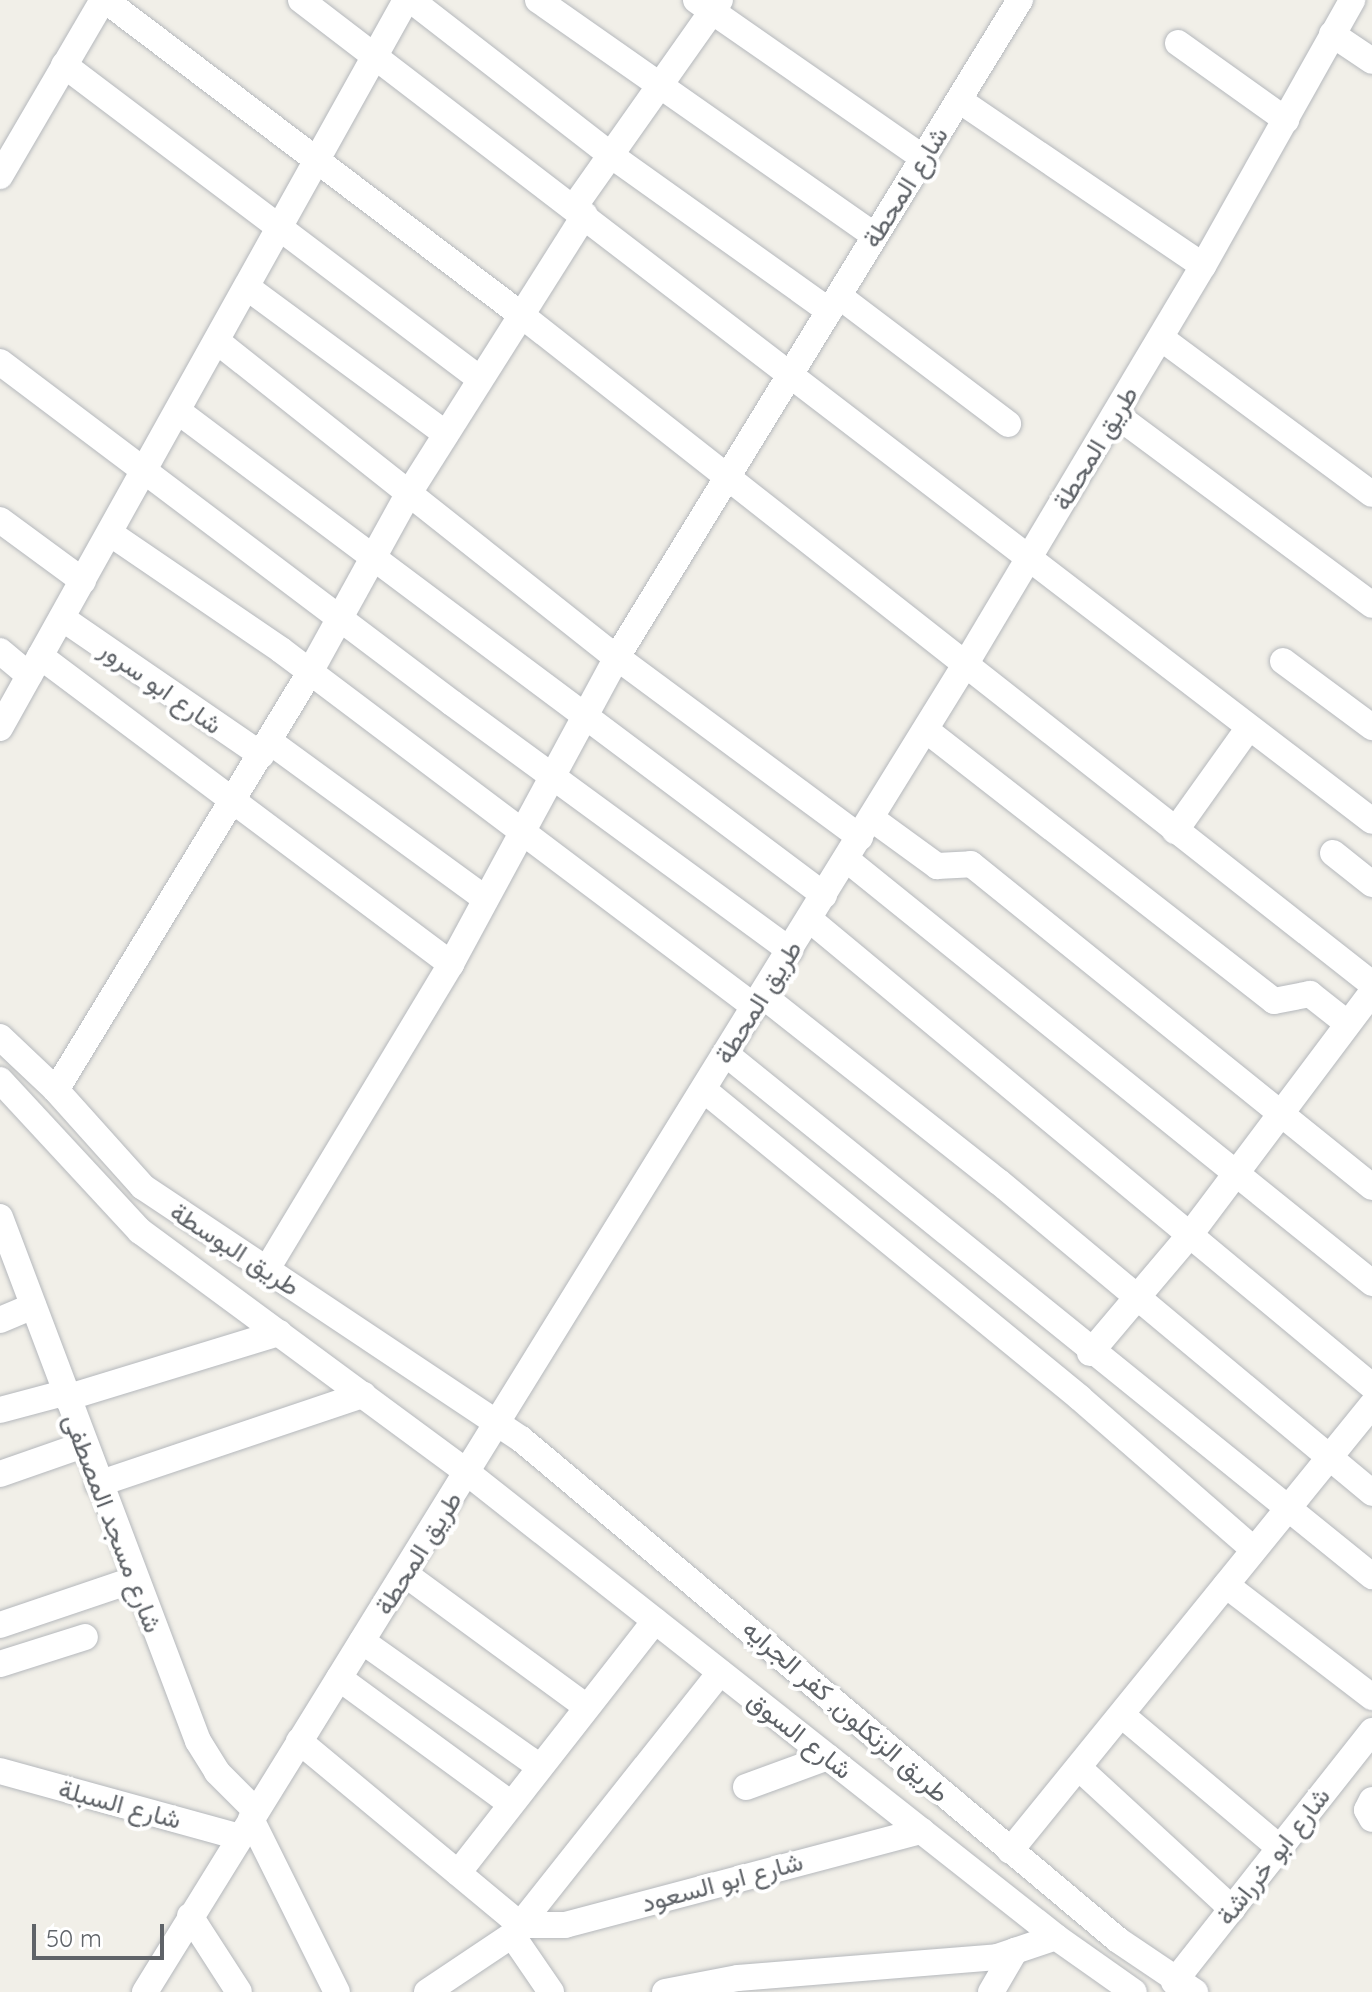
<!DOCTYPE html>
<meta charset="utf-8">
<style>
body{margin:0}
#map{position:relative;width:1372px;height:1992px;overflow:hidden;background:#f1efe8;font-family:Quicksand,Vazirmatn,sans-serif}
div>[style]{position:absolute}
.roads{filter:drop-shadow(0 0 2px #b5b8bc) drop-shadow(0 0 2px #b5b8bc)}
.minor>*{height:26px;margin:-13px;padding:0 13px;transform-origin:13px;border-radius:13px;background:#fff}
span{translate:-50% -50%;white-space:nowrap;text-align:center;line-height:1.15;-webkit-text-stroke:8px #fff;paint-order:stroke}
.street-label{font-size:26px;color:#5f6368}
.scale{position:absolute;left:32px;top:1924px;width:132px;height:36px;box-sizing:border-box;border:4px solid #5f6368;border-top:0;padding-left:10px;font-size:24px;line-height:28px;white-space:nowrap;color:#5f6368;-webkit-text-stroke:6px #fff;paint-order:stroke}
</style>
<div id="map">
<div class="roads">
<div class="minor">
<i style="left:105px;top:0;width:520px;rotate:37.11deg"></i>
<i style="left:520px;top:314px;width:1084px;rotate:38.18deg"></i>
<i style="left:301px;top:0;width:1349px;rotate:37.47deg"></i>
<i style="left:411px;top:0;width:254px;rotate:37.8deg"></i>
<i style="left:612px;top:156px;width:267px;rotate:35.5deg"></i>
<i style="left:538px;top:0;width:411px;rotate:35deg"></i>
<i style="left:696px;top:0;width:277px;rotate:34.8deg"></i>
<i style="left:1332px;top:34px;width:48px;rotate:34deg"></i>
<i style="left:1178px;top:43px;width:133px;rotate:35.5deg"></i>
<i style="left:64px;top:65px;width:521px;rotate:37.05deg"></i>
<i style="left:959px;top:100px;width:295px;rotate:34.2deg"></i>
<i style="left:0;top:176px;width:204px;rotate:-59.7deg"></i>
<i style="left:574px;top:207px;width:253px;rotate:-54.8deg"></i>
<i style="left:248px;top:288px;width:246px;rotate:36.4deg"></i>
<i style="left:839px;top:296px;width:212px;rotate:37.1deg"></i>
<i style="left:1161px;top:338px;width:262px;rotate:36.5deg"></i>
<i style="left:218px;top:342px;width:496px;rotate:38.4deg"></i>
<i style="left:607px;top:650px;width:315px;rotate:36.5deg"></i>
<i style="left:0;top:362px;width:566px;rotate:37.03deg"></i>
<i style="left:452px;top:703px;width:419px;rotate:36.2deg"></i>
<i style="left:179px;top:412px;width:806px;rotate:36.83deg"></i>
<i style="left:1115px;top:414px;width:320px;rotate:36.6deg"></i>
<i style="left:0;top:520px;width:103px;rotate:36.3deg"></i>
<i style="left:111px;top:534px;width:206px;rotate:34.3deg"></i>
<i style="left:281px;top:650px;width:593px;rotate:36.99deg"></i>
<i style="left:62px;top:618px;width:242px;rotate:34.5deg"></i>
<i style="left:0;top:651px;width:38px;rotate:40deg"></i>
<i style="left:40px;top:656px;width:514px;rotate:36.85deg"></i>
<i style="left:1283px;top:661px;width:111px;rotate:36.6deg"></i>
<i style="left:0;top:728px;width:834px;rotate:-60.85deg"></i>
<i style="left:926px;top:730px;width:441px;rotate:37.9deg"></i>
<i style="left:1274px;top:1001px;width:37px;rotate:-11deg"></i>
<i style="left:1310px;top:994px;width:48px;rotate:38.3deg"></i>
<i style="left:269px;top:741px;width:268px;rotate:36.1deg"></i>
<i style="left:871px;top:818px;width:82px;rotate:36deg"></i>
<i style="left:937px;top:866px;width:34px;rotate:-3deg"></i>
<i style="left:971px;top:864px;width:515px;rotate:38.85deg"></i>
<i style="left:1175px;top:831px;width:124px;rotate:-54.5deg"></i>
<i style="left:1333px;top:853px;width:50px;rotate:38.5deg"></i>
<i style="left:846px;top:859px;width:676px;rotate:38.87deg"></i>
<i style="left:809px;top:919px;width:731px;rotate:39.68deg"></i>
<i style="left:762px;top:995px;width:302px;rotate:38.3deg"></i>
<i style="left:999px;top:1182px;width:486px;rotate:39.8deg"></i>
<i style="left:0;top:1037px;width:77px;rotate:43.4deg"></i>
<i style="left:56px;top:1090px;width:130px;rotate:48.1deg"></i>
<i style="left:143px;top:1187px;width:454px;rotate:33.7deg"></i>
<i style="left:521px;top:1439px;width:779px;rotate:40deg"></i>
<i style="left:1118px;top:1940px;width:93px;rotate:34deg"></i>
<i style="left:726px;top:1054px;width:831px;rotate:38.94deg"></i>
<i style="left:0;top:1080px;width:206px;rotate:47.2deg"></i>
<i style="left:140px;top:1231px;width:409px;rotate:36.4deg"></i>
<i style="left:469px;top:1474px;width:748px;rotate:38.26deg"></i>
<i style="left:1056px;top:1937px;width:95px;rotate:35.2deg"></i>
<i style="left:56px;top:1090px;width:489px;rotate:-58.7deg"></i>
<i style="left:310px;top:672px;width:205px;rotate:-61.1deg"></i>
<i style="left:409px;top:493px;width:329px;rotate:-57.7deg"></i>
<i style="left:704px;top:1090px;width:486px;rotate:39.3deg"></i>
<i style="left:1080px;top:1398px;width:230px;rotate:41.1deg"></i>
<i style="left:0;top:1217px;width:560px;rotate:69.3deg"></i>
<i style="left:198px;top:1741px;width:36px;rotate:58deg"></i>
<i style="left:217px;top:1772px;width:55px;rotate:45deg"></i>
<i style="left:267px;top:1269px;width:356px;rotate:-58.9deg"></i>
<i style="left:451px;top:964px;width:349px;rotate:-61.6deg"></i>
<i style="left:617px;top:657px;width:771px;rotate:-58.48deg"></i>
<i style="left:0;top:1320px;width:36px;rotate:-23deg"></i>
<i style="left:1090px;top:1353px;width:153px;rotate:-49.8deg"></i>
<i style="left:1189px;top:1236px;width:305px;rotate:-53.1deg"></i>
<i style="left:66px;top:1398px;width:223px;rotate:-17deg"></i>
<i style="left:0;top:1410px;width:66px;rotate:-14.9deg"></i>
<i style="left:0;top:1474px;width:88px;rotate:-19.3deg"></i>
<i style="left:98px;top:1484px;width:280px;rotate:-18.6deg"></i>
<i style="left:405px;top:1574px;width:225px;rotate:36.2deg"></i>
<i style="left:1226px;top:1585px;width:184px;rotate:37.5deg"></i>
<i style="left:0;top:1625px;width:140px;rotate:-18.7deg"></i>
<i style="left:362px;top:1641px;width:218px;rotate:35.3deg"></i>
<i style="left:0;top:1664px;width:89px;rotate:-17.6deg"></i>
<i style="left:339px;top:1678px;width:213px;rotate:36.2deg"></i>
<i style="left:1123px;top:1716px;width:205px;rotate:40.1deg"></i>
<i style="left:299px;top:1741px;width:288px;rotate:39.7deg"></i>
<i style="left:521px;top:1925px;width:44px"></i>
<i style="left:565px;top:1925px;width:369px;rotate:-14.8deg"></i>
<i style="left:1080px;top:1769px;width:207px;rotate:42.6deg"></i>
<i style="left:0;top:1771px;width:248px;rotate:15.4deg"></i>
<i style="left:746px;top:1787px;width:87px;rotate:-20.1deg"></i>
<i style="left:1372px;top:1800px;width:11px;rotate:117deg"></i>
<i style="left:1367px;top:1810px;width:10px;rotate:61deg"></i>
<i style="left:251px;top:1819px;width:193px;rotate:63.6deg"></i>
<i style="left:1010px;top:1851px;width:574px;rotate:-50.94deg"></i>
<i style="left:458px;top:1873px;width:320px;rotate:-52deg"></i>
<i style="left:190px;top:1916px;width:90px;rotate:57.2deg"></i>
<i style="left:512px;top:1935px;width:69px;rotate:55.6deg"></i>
<i style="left:1174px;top:1982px;width:320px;rotate:-51.7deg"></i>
<i style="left:145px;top:1992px;width:1560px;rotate:-58.29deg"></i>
<i style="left:965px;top:665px;width:465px;rotate:-59.2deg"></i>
<i style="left:1203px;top:266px;width:305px;rotate:-60.7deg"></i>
<i style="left:427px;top:1992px;width:102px;rotate:-33.8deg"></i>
<i style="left:512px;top:1935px;width:335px;rotate:-51.6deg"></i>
<i style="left:665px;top:1992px;width:74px;rotate:-10.9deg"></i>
<i style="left:738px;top:1978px;width:260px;rotate:-4.6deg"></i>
<i style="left:997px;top:1957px;width:62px;rotate:-18.7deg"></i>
<i style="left:991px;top:1992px;width:48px;rotate:-59.7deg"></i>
</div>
</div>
<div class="street-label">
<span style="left:905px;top:187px;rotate:-58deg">شارع المحطة</span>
<span style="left:1095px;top:448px;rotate:-59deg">طريق المحطة</span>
<span style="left:161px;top:687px;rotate:35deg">شارع ابو سرور</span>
<span style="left:758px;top:1002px;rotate:-58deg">طريق المحطة</span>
<span style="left:235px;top:1249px;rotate:33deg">طريق البوسطة</span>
<span style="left:113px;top:1523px;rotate:69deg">شارع مسجد المصطفى</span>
<span style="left:418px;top:1553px;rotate:-58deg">طريق المحطة</span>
<span style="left:846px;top:1711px;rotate:41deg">طريق الزنكلون, كفر الجرايه</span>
<span style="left:800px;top:1735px;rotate:38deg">شارع السوق</span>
<span style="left:120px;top:1804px;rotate:15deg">شارع السبلة</span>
<span style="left:1273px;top:1856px;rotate:-52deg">شارع ابو خرراشة</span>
<span style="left:722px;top:1882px;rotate:-15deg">شارع ابو السعود</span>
</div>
<div class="scale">50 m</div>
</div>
